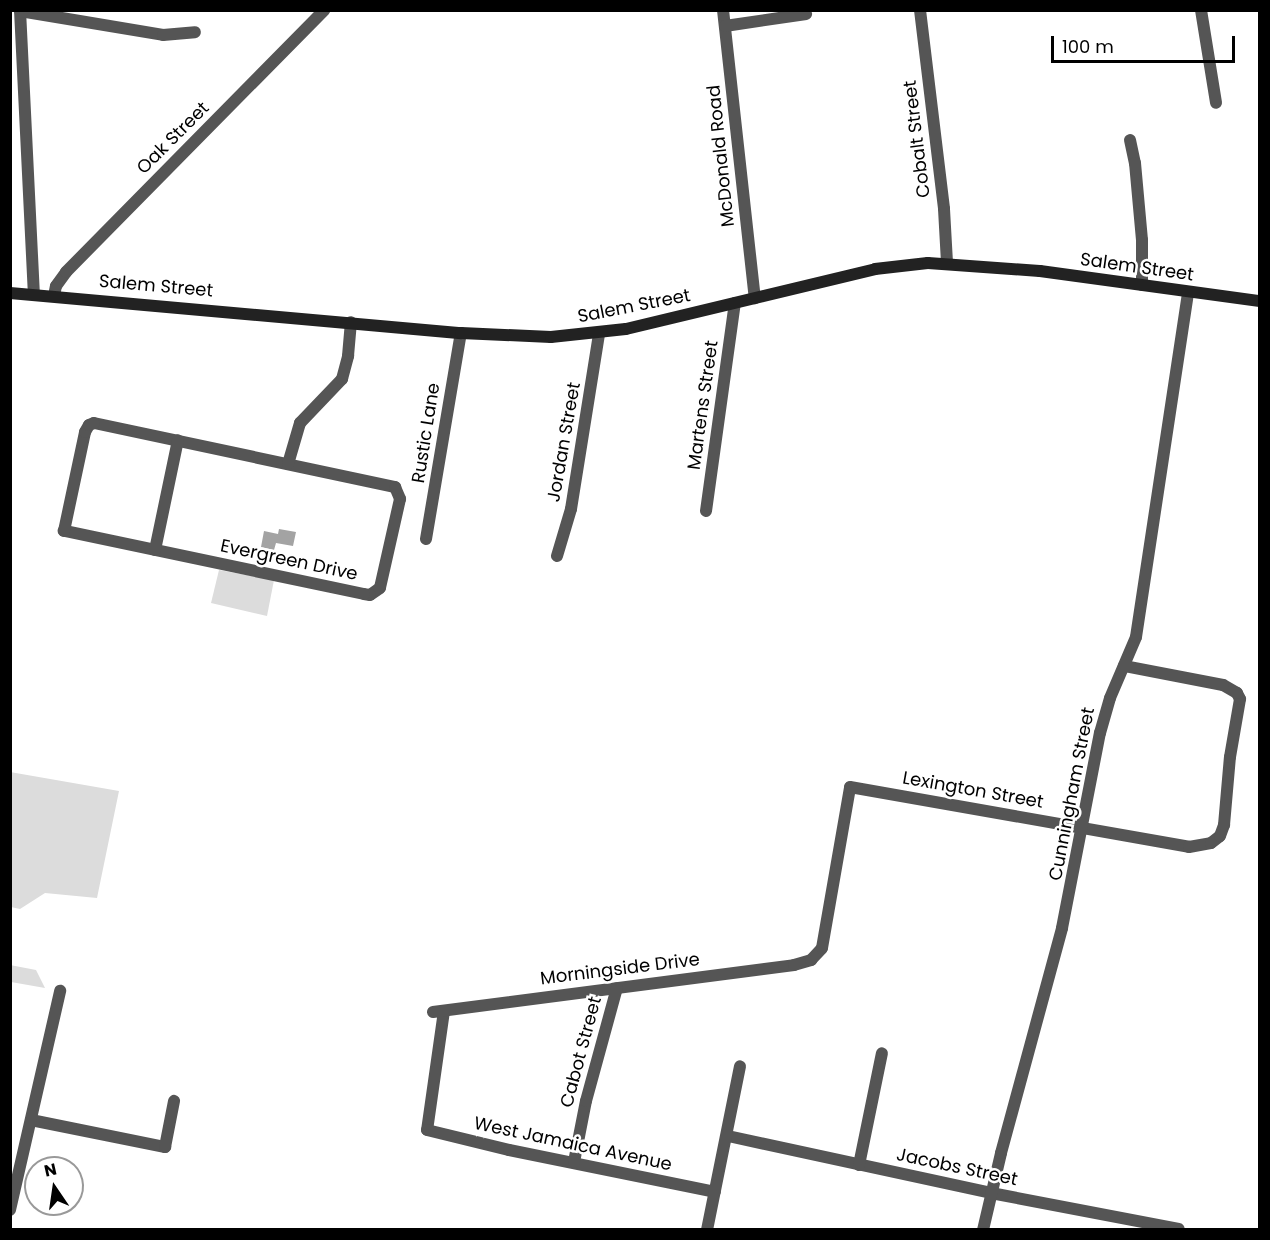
<!DOCTYPE html>
<style>
body{margin:0}
#map{position:relative;width:1270px;height:1240px;overflow:hidden;background:#fff;font-family:Poppins,sans-serif}
div>[style]{position:absolute}
.green>*{inset:0;background:#dcdcdc}
.water>*{inset:0;background:#a3a3a3}
.street>*{height:12px;margin:-6px;padding:0 6px;transform-origin:6px;border-radius:6px;background:#555}
.secondary>*{height:12px;margin:-6px;padding:0 6px;transform-origin:6px;border-radius:6px;background:#222}
span{translate:-50% -50%;white-space:nowrap;text-align:center;line-height:1.15;-webkit-text-stroke:5px #fff;paint-order:stroke}
.street-label{font-size:18px;color:#000}
.frame{position:absolute;inset:0;border:12px solid #000;pointer-events:none}
.north{position:absolute;left:24px;top:1156px;width:60px;height:60px;box-sizing:border-box;background:#fff;border:2px solid #999;border-radius:50%;rotate:347deg;font-size:16px;font-weight:700;line-height:24px;text-align:center;color:#000}
.north::after{content:'';display:block;margin:auto;width:21px;height:27px;background:#000;clip-path:polygon(50% 0,100% 100%,50% 72%,0 100%)}
.scale{position:absolute;left:1051px;top:36px;width:184px;height:27px;box-sizing:border-box;border:3px solid #000;border-top:0;padding-left:8px;font-size:18px;line-height:21px;white-space:nowrap;color:#000;-webkit-text-stroke:4px #fff;paint-order:stroke}
</style>
<div id="map">
<div class="green">
<i style="clip-path:polygon(219px 570px,274px 580px,267px 616px,211px 603px)"></i>
<i style="clip-path:polygon(10px 772px,119px 791px,97px 898px,45px 893px,20px 909px,11px 907px)"></i>
<i style="clip-path:polygon(10px 965px,36px 970px,45px 988px,11px 982px)"></i>
</div>
<div class="water">
<i style="clip-path:polygon(279px 529px,296px 532px,293px 546px,276px 543px,274px 550px,261px 547px,264px 531px,278px 534px)"></i>
</div>
<div class="street">
<i style="left:20px;top:10px;width:285px;rotate:87.2deg"></i>
<i style="left:723px;top:10px;width:290px;rotate:83.7deg"></i>
<i style="left:920px;top:10px;width:200px;rotate:83.1deg"></i>
<i style="left:944px;top:209px;width:54px;rotate:86.8deg"></i>
<i style="left:1201px;top:10px;width:94px;rotate:80.8deg"></i>
<i style="left:20px;top:11px;width:145px;rotate:9.5deg"></i>
<i style="left:163px;top:35px;width:32px;rotate:-5deg"></i>
<i style="left:725px;top:26px;width:82px;rotate:-8.4deg"></i>
<i style="left:1130px;top:140px;width:24px;rotate:78deg"></i>
<i style="left:1135px;top:163px;width:77px;rotate:84.8deg"></i>
<i style="left:1142px;top:240px;width:45px;rotate:90deg"></i>
<i style="left:54px;top:296px;width:10px;rotate:-79deg"></i>
<i style="left:56px;top:286px;width:17px;rotate:-54deg"></i>
<i style="left:66px;top:272px;width:368px;rotate:-45.4deg"></i>
<i style="left:94px;top:423px;width:308px;rotate:12deg"></i>
<i style="left:395px;top:487px;width:13px;rotate:67deg"></i>
<i style="left:400px;top:499px;width:91px;rotate:102.7deg"></i>
<i style="left:380px;top:588px;width:12px;rotate:145deg"></i>
<i style="left:370px;top:595px;width:6px;rotate:-171deg"></i>
<i style="left:364px;top:594px;width:307px;rotate:-168.1deg"></i>
<i style="left:64px;top:531px;width:101px;rotate:-78deg"></i>
<i style="left:85px;top:432px;width:8px;rotate:-60deg"></i>
<i style="left:89px;top:425px;width:5px;rotate:-22deg"></i>
<i style="left:288px;top:464px;width:43px;rotate:-73.7deg"></i>
<i style="left:300px;top:423px;width:61px;rotate:-46.3deg"></i>
<i style="left:342px;top:379px;width:24px;rotate:-75deg"></i>
<i style="left:348px;top:356px;width:34px;rotate:-85deg"></i>
<i style="left:706px;top:511px;width:210px;rotate:-82.1deg"></i>
<i style="left:426px;top:539px;width:209px;rotate:-80.4deg"></i>
<i style="left:155px;top:550px;width:112px;rotate:-78.2deg"></i>
<i style="left:557px;top:556px;width:49px;rotate:-73.4deg"></i>
<i style="left:571px;top:509px;width:177px;rotate:-80.9deg"></i>
<i style="left:444px;top:1011px;width:120px;rotate:98.1deg"></i>
<i style="left:427px;top:1130px;width:84px;rotate:13.7deg"></i>
<i style="left:509px;top:1150px;width:210px;rotate:11.5deg"></i>
<i style="left:433px;top:1012px;width:364px;rotate:-7.4deg"></i>
<i style="left:794px;top:965px;width:18px;rotate:-16deg"></i>
<i style="left:811px;top:960px;width:16px;rotate:-47deg"></i>
<i style="left:822px;top:948px;width:163px;rotate:-80.1deg"></i>
<i style="left:850px;top:787px;width:344px;rotate:10deg"></i>
<i style="left:1189px;top:847px;width:22px;rotate:-10deg"></i>
<i style="left:1211px;top:843px;width:11px;rotate:-38deg"></i>
<i style="left:1220px;top:836px;width:12px;rotate:-70deg"></i>
<i style="left:1224px;top:825px;width:68px;rotate:-85deg"></i>
<i style="left:1230px;top:757px;width:59px;rotate:-80.2deg"></i>
<i style="left:1240px;top:699px;width:7px;rotate:-117deg"></i>
<i style="left:1237px;top:693px;width:16px;rotate:-150deg"></i>
<i style="left:1223px;top:685px;width:101px;rotate:-169.1deg"></i>
<i style="left:31px;top:1120px;width:137px;rotate:11.4deg"></i>
<i style="left:165px;top:1147px;width:47px;rotate:-78.9deg"></i>
<i style="left:728px;top:1136px;width:269px;rotate:12.2deg"></i>
<i style="left:991px;top:1193px;width:191px;rotate:10.8deg"></i>
<i style="left:574px;top:1162px;width:62px;rotate:-78.9deg"></i>
<i style="left:586px;top:1101px;width:117px;rotate:-74.7deg"></i>
<i style="left:859px;top:1165px;width:114px;rotate:-78.4deg"></i>
<i style="left:10px;top:1210px;width:225px;rotate:-77.1deg"></i>
<i style="left:707px;top:1230px;width:167px;rotate:-78.6deg"></i>
<i style="left:983px;top:1230px;width:79px;rotate:-76.8deg"></i>
<i style="left:1001px;top:1153px;width:233px;rotate:-74.8deg"></i>
<i style="left:1062px;top:928px;width:199px;rotate:-79deg"></i>
<i style="left:1100px;top:733px;width:36px;rotate:-74deg"></i>
<i style="left:1110px;top:698px;width:66px;rotate:-66.9deg"></i>
<i style="left:1136px;top:637px;width:348px;rotate:-81.4deg"></i>
</div>
<div class="secondary">
<i style="left:10px;top:293px;width:453px;rotate:5.1deg"></i>
<i style="left:461px;top:333px;width:90px;rotate:2.5deg"></i>
<i style="left:551px;top:337px;width:75px;rotate:-6.1deg"></i>
<i style="left:626px;top:329px;width:256px;rotate:-13.5deg"></i>
<i style="left:875px;top:269px;width:53px;rotate:-6.5deg"></i>
<i style="left:928px;top:263px;width:112px;rotate:4.1deg"></i>
<i style="left:1040px;top:271px;width:222px;rotate:7.8deg"></i>
</div>
<div class="street-label">
<span style="left:173px;top:138px;rotate:-45deg">Oak Street</span>
<span style="left:917px;top:139px;rotate:-97deg">Cobalt Street</span>
<span style="left:721px;top:156px;rotate:-96deg">McDonald Road</span>
<span style="left:1137px;top:267px;rotate:8deg">Salem Street</span>
<span style="left:156px;top:286px;rotate:5deg">Salem Street</span>
<span style="left:634px;top:306px;rotate:-11deg">Salem Street</span>
<span style="left:703px;top:405px;rotate:-82deg">Martens Street</span>
<span style="left:426px;top:433px;rotate:-81deg">Rustic Lane</span>
<span style="left:564px;top:442px;rotate:-80deg">Jordan Street</span>
<span style="left:289px;top:560px;rotate:12deg">Evergreen Drive</span>
<span style="left:973px;top:790px;rotate:10deg">Lexington Street</span>
<span style="left:1072px;top:794px;rotate:-79deg">Cunningham Street</span>
<span style="left:620px;top:969px;rotate:-7deg">Morningside Drive</span>
<span style="left:581px;top:1052px;rotate:-75deg">Cabot Street</span>
<span style="left:573px;top:1144px;rotate:12deg">West Jamaica Avenue</span>
<span style="left:957px;top:1167px;rotate:12deg">Jacobs Street</span>
</div>
<div class="frame"></div>
<div class="north">N</div>
<div class="scale">100 m</div>
</div>
